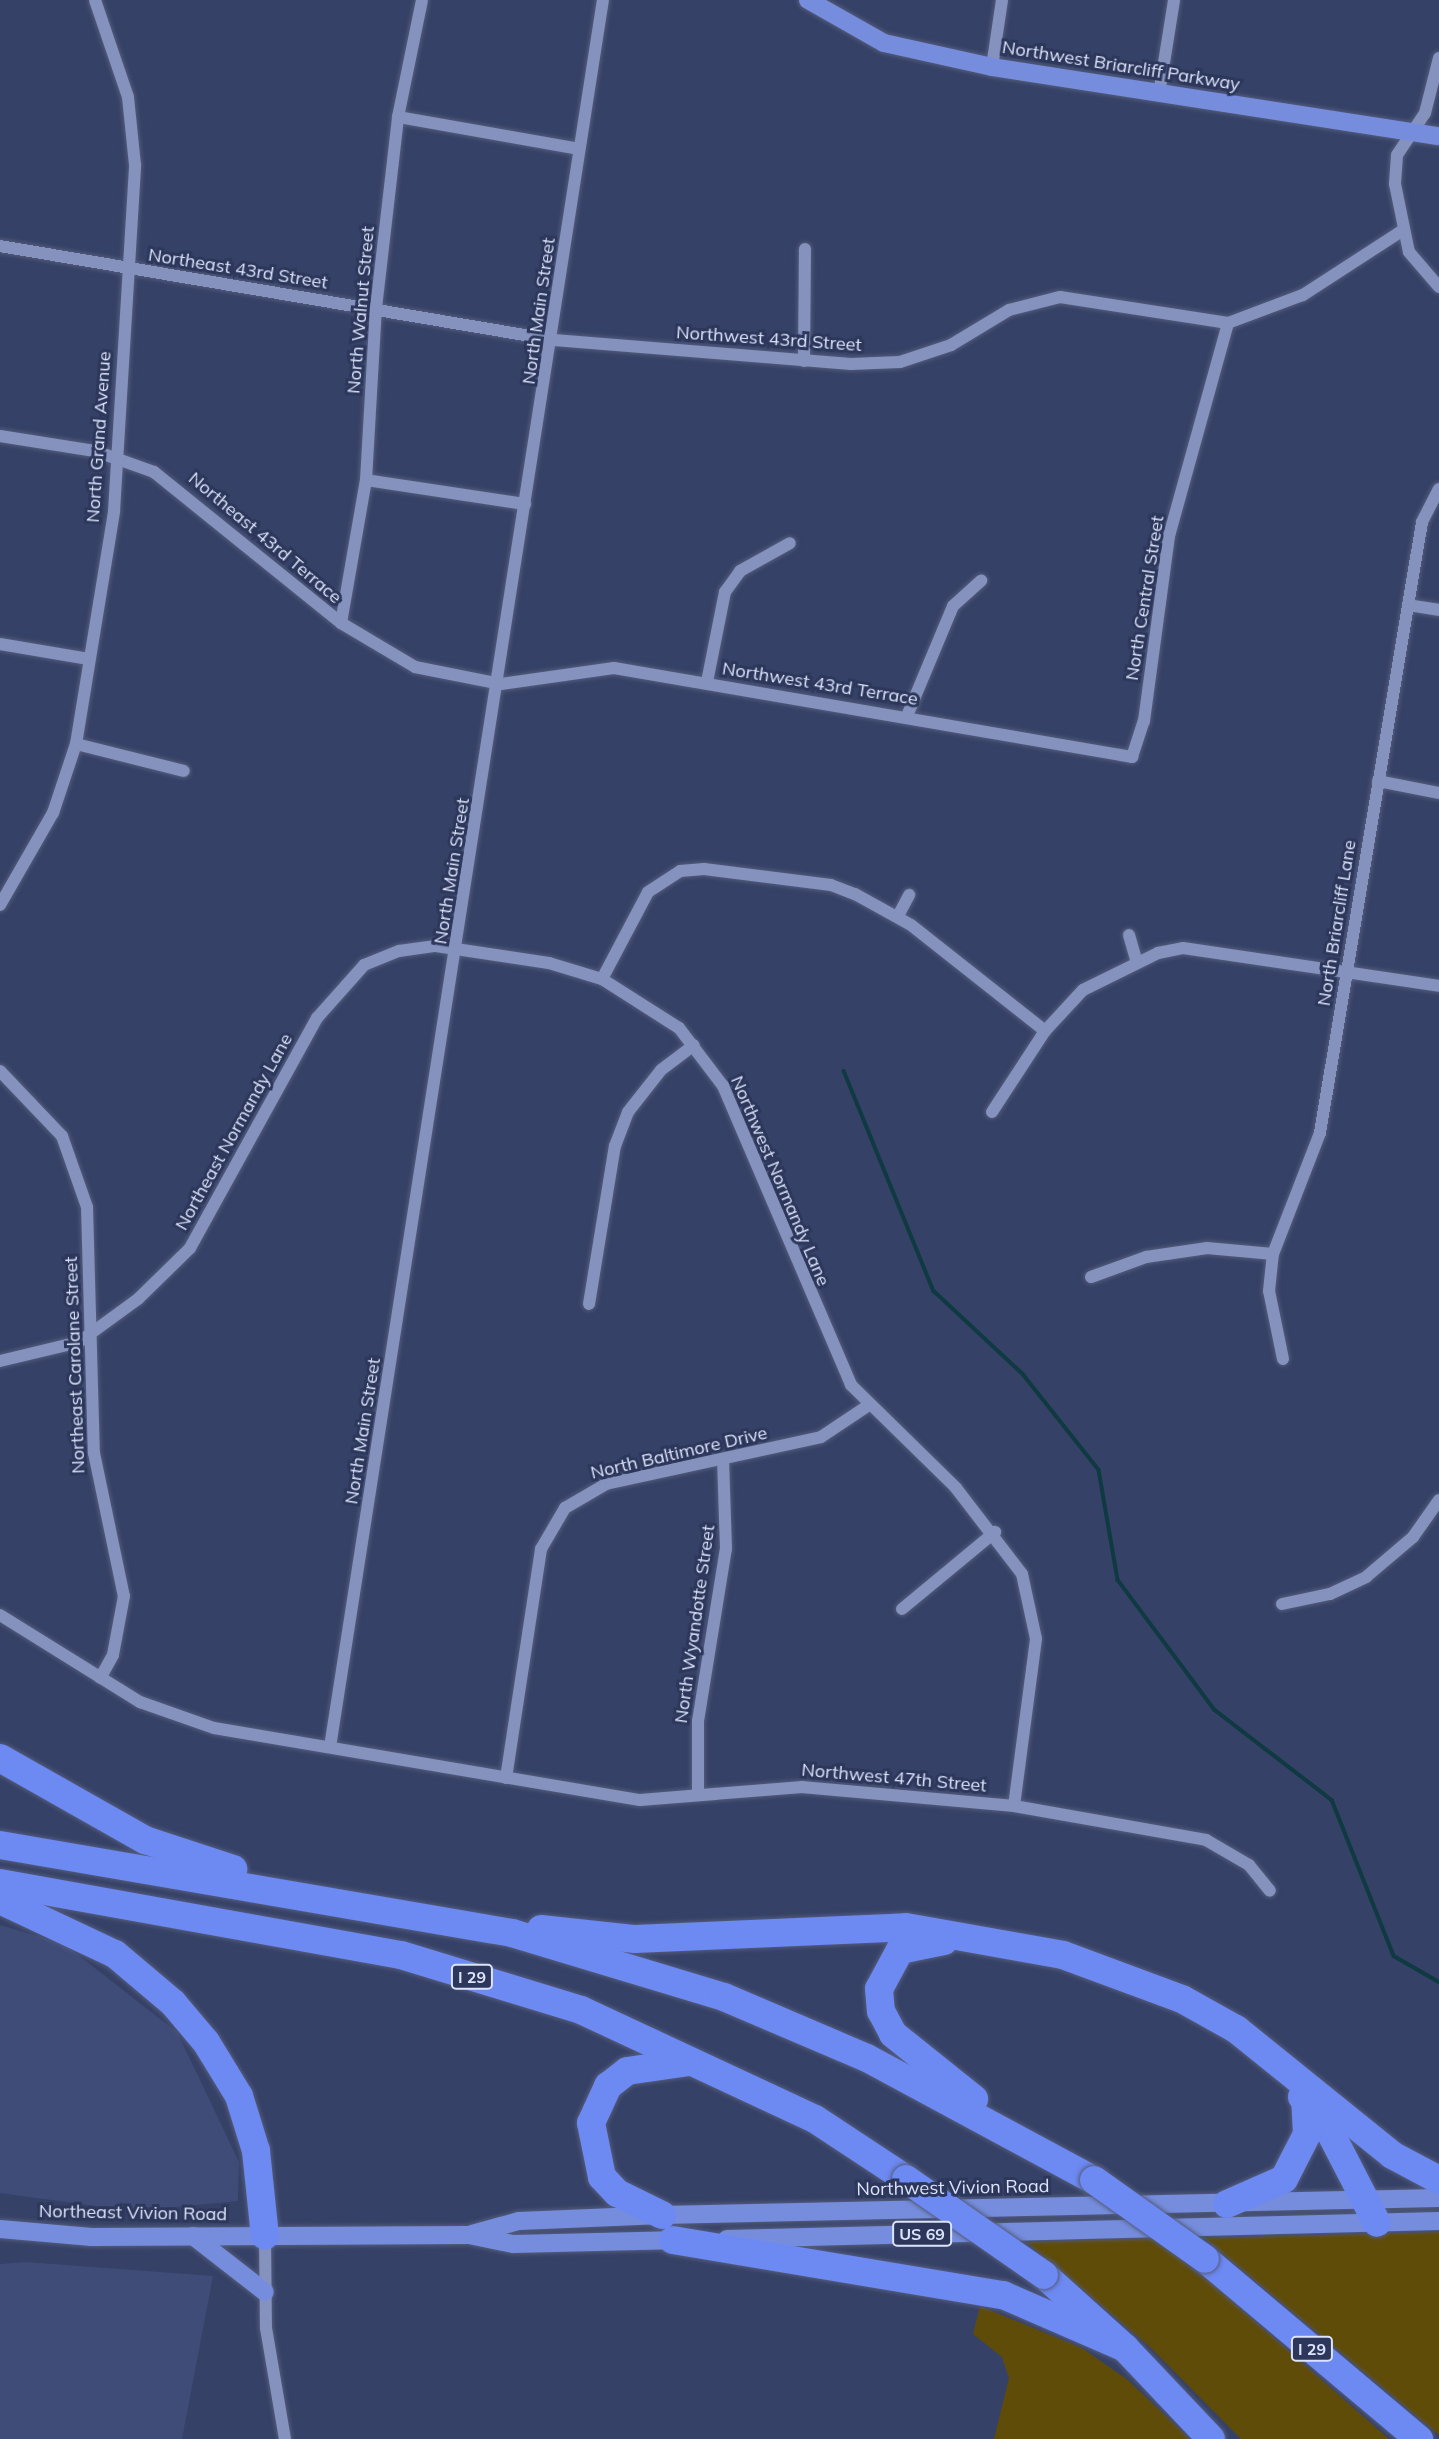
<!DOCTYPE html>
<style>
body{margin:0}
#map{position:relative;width:1439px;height:2439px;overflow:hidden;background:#364167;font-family:Mulish,sans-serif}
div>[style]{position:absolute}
.built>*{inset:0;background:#3f4c78}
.green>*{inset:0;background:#604c09}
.stream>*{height:3.5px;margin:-1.75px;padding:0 1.75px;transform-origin:1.75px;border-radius:1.75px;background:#0f3a41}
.roads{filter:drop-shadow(0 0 2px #535c7c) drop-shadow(0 0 2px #535c7c)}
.minor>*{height:12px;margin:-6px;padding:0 6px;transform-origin:6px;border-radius:6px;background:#8492bd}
.major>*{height:18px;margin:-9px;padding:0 9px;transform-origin:9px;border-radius:9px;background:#768ddd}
.highway>*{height:28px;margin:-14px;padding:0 14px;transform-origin:14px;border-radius:14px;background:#6d89f2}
.bridges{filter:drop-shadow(0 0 2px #535c7c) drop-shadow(0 0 2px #535c7c)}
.highway-bridge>*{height:28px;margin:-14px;padding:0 14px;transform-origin:14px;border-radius:14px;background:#6d89f2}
span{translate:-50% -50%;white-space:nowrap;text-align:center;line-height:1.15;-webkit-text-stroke:6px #2c375b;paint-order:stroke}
.shield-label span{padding:2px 5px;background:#2c375b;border:2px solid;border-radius:5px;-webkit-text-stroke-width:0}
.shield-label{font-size:16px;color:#dce4fb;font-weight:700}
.street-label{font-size:18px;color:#dce4fb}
</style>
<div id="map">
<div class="built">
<i style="clip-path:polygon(0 1925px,64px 1944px,177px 2032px,239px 2162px,238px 2201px,133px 2211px,0 2193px)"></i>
<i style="clip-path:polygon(26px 2262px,213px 2276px,182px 2439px,0 2439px,0 2264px)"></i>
</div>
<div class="green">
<i style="clip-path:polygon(1439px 2232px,1439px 2435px,1204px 2238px)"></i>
<i style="clip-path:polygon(1153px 2238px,1209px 2281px,1389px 2439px,1241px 2439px,1149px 2346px,1026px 2242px)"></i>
<i style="clip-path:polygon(980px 2306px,1082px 2348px,1128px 2380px,1190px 2439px,994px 2439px,1009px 2378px,1002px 2357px,973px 2334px)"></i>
</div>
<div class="stream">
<i style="left:844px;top:1071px;width:238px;rotate:67.8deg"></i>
<i style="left:934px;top:1291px;width:122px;rotate:43deg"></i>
<i style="left:1023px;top:1374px;width:122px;rotate:51.6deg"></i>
<i style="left:1099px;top:1470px;width:112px;rotate:80.2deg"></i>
<i style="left:1118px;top:1580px;width:162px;rotate:53.3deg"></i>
<i style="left:1215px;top:1710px;width:148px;rotate:37.6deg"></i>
<i style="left:1332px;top:1800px;width:168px;rotate:68.3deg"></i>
<i style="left:1394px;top:1956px;width:52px;rotate:30deg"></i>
</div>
<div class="roads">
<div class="minor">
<i style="left:1439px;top:58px;width:57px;rotate:104.3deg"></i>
<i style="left:1425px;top:113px;width:50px;rotate:123.7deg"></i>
<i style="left:1397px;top:155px;width:29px;rotate:94deg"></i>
<i style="left:1395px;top:184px;width:69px;rotate:78.4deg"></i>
<i style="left:1409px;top:252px;width:46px;rotate:49.4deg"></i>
<i style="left:992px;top:67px;width:68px;rotate:-81.5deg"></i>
<i style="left:1159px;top:94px;width:95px;rotate:-80.9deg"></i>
<i style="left:398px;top:117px;width:184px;rotate:10deg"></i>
<i style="left:0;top:246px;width:562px;rotate:9.63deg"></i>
<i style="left:554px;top:340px;width:298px;rotate:4.6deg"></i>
<i style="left:851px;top:364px;width:49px;rotate:-2.3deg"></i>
<i style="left:900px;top:362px;width:54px;rotate:-18.4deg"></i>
<i style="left:951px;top:345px;width:68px;rotate:-31.1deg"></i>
<i style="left:1009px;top:310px;width:53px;rotate:-14.3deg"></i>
<i style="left:1060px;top:297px;width:170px;rotate:8.8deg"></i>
<i style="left:1228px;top:323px;width:80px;rotate:-20.5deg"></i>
<i style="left:1303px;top:295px;width:119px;rotate:-33deg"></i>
<i style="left:804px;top:361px;width:112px;rotate:-89.5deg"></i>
<i style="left:0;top:436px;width:96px;rotate:9deg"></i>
<i style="left:95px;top:451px;width:63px;rotate:19.6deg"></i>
<i style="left:154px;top:472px;width:240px;rotate:38.9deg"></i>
<i style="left:341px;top:623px;width:86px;rotate:30.7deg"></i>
<i style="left:415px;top:667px;width:88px;rotate:11.2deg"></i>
<i style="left:501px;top:684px;width:114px;rotate:-8.1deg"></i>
<i style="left:614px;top:668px;width:526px;rotate:9.75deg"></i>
<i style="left:1132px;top:757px;width:38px;rotate:-72deg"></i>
<i style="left:1144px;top:721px;width:187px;rotate:-82.3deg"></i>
<i style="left:1169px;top:536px;width:221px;rotate:-74.5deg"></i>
<i style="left:366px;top:480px;width:161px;rotate:8.6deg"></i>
<i style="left:1408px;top:605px;width:31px;rotate:9deg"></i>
<i style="left:341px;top:623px;width:145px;rotate:-80.1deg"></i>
<i style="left:366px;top:480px;width:172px;rotate:-86.7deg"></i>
<i style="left:376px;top:308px;width:192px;rotate:-83.4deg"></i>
<i style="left:398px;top:117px;width:119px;rotate:-78.4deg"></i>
<i style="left:0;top:644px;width:90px;rotate:9.6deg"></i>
<i style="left:707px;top:682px;width:92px;rotate:-78.7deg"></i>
<i style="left:725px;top:592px;width:26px;rotate:-54deg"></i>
<i style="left:740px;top:571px;width:57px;rotate:-29.2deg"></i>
<i style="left:907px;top:716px;width:119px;rotate:-67.3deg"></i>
<i style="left:953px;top:606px;width:38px;rotate:-42deg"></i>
<i style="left:76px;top:744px;width:111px;rotate:14deg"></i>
<i style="left:1378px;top:781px;width:62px;rotate:11.1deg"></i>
<i style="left:0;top:905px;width:106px;rotate:-60.1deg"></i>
<i style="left:53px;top:813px;width:73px;rotate:-71.6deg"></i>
<i style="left:76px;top:744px;width:236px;rotate:-80.7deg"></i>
<i style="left:114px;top:511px;width:347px;rotate:-86.5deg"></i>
<i style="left:135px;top:165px;width:68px;rotate:-95.9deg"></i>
<i style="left:128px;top:97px;width:102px;rotate:-108.8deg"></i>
<i style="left:898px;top:916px;width:24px;rotate:-62deg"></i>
<i style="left:1129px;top:935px;width:26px;rotate:74deg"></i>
<i style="left:602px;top:979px;width:98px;rotate:-62.1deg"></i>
<i style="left:648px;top:892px;width:38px;rotate:-33deg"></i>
<i style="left:680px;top:871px;width:24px;rotate:-5deg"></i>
<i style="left:704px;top:869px;width:128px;rotate:7.2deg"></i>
<i style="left:831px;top:885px;width:26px;rotate:21deg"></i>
<i style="left:855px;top:894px;width:64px;rotate:29deg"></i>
<i style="left:911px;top:925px;width:171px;rotate:38.3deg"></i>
<i style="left:0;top:1071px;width:90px;rotate:46.4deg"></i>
<i style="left:62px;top:1136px;width:75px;rotate:70.6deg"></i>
<i style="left:87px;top:1207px;width:246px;rotate:88.4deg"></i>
<i style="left:94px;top:1453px;width:146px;rotate:78.2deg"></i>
<i style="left:124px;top:1596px;width:60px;rotate:100.6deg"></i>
<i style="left:113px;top:1655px;width:26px;rotate:119deg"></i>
<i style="left:992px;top:1112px;width:97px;rotate:-56.8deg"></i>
<i style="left:1045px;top:1031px;width:56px;rotate:-47.2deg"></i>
<i style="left:1083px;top:990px;width:84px;rotate:-26.3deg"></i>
<i style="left:1158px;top:953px;width:25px;rotate:-11deg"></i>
<i style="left:1183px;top:948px;width:259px;rotate:8.4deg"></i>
<i style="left:1091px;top:1277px;width:59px;rotate:-20deg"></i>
<i style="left:1146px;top:1257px;width:62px;rotate:-8.4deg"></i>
<i style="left:1207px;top:1248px;width:66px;rotate:5.2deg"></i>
<i style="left:589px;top:1304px;width:160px;rotate:-80.7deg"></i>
<i style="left:615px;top:1146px;width:36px;rotate:-69deg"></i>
<i style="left:628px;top:1112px;width:53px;rotate:-51.8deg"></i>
<i style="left:661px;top:1070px;width:41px;rotate:-37.1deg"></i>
<i style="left:1283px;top:1359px;width:69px;rotate:-101.6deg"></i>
<i style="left:1269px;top:1291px;width:37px;rotate:-84deg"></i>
<i style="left:1273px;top:1254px;width:130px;rotate:-68.8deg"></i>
<i style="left:1320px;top:1133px;width:619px;rotate:-80.52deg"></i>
<i style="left:1422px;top:522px;width:37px;rotate:-63deg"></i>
<i style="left:0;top:1361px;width:81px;rotate:-13.5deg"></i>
<i style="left:79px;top:1342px;width:73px;rotate:-36.1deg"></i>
<i style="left:138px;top:1299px;width:73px;rotate:-44.4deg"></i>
<i style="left:190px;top:1248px;width:263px;rotate:-61.1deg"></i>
<i style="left:317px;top:1018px;width:71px;rotate:-48.4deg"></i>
<i style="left:364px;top:965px;width:38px;rotate:-22deg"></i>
<i style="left:399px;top:951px;width:37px;rotate:-8deg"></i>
<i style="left:436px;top:946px;width:114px;rotate:8.6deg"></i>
<i style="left:549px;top:963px;width:55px;rotate:16.8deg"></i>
<i style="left:602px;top:979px;width:91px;rotate:32.5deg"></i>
<i style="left:679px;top:1028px;width:73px;rotate:52.8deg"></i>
<i style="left:723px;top:1086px;width:325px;rotate:66.8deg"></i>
<i style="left:851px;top:1385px;width:147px;rotate:44.4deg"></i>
<i style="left:956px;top:1488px;width:108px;rotate:52.5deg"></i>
<i style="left:1022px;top:1574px;width:66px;rotate:77.8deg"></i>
<i style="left:1036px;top:1639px;width:168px;rotate:97.5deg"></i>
<i style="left:1282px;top:1604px;width:49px;rotate:-11.8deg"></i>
<i style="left:1330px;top:1594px;width:40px;rotate:-25deg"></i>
<i style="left:1366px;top:1577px;width:62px;rotate:-40.4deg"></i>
<i style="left:1413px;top:1537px;width:45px;rotate:-54.9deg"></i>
<i style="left:902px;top:1609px;width:121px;rotate:-39.6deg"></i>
<i style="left:0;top:1615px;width:165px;rotate:31.9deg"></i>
<i style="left:140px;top:1702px;width:78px;rotate:19.4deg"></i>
<i style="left:214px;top:1728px;width:432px;rotate:9.6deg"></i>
<i style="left:640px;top:1800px;width:163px;rotate:-4.6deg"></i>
<i style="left:802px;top:1787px;width:213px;rotate:5.1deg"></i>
<i style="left:1014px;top:1806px;width:195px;rotate:10deg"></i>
<i style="left:1206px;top:1840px;width:50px;rotate:30.2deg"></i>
<i style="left:1249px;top:1865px;width:33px;rotate:51deg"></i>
<i style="left:330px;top:1747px;width:1768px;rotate:-81.12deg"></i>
<i style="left:506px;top:1778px;width:232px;rotate:-81.3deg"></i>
<i style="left:541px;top:1549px;width:48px;rotate:-59.7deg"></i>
<i style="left:565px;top:1508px;width:48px;rotate:-30.3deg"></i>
<i style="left:606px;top:1484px;width:220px;rotate:-12.3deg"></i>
<i style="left:821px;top:1437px;width:54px;rotate:-33.7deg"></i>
<i style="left:698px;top:1794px;width:73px;rotate:-90deg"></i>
<i style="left:698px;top:1721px;width:174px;rotate:-80.8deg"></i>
<i style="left:726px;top:1549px;width:90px;rotate:-91.9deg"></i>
<i style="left:265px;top:2236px;width:92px;rotate:89.4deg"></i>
<i style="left:266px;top:2328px;width:113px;rotate:80.3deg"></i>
</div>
<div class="major">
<i style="left:808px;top:0;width:87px;rotate:29.5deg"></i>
<i style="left:884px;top:43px;width:111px;rotate:12.5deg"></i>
<i style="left:992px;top:67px;width:452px;rotate:8.8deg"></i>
<i style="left:0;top:2229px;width:92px;rotate:5deg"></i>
<i style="left:92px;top:2237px;width:377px;rotate:-0.3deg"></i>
<i style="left:469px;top:2235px;width:45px;rotate:11.6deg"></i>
<i style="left:513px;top:2244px;width:168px;rotate:-1.4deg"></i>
<i style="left:472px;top:2234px;width:49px;rotate:-15.5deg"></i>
<i style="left:519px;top:2221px;width:143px;rotate:-2.4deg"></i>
<i style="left:662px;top:2215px;width:777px;rotate:-1.25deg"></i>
<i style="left:193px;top:2236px;width:91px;rotate:37.9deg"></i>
<i style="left:727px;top:2239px;width:712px;rotate:-1.45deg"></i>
</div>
<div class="highway">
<i style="left:0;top:1758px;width:167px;rotate:29.5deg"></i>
<i style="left:145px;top:1840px;width:93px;rotate:18.2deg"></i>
<i style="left:0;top:1845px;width:520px;rotate:9.75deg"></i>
<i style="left:512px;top:1933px;width:221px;rotate:16.8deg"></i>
<i style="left:724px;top:1997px;width:155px;rotate:23.1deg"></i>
<i style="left:867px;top:2058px;width:258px;rotate:28.3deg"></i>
<i style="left:0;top:1883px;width:407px;rotate:10.2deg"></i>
<i style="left:401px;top:1955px;width:188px;rotate:17deg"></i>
<i style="left:581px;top:2010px;width:258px;rotate:25deg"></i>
<i style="left:815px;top:2119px;width:109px;rotate:33.4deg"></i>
<i style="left:0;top:1900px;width:127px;rotate:25.2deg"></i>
<i style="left:115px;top:1954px;width:76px;rotate:40.2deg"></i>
<i style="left:173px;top:2003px;width:51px;rotate:49.8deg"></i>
<i style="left:206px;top:2042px;width:63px;rotate:58.6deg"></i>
<i style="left:239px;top:2096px;width:58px;rotate:72.8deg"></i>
<i style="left:256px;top:2151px;width:85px;rotate:84deg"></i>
<i style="left:541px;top:1929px;width:95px;rotate:6.1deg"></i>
<i style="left:635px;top:1939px;width:271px;rotate:-2.5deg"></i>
<i style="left:906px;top:1927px;width:159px;rotate:10.1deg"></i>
<i style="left:1063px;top:1955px;width:127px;rotate:20.3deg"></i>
<i style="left:1182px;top:1999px;width:62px;rotate:29.1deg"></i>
<i style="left:1236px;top:2029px;width:201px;rotate:38.9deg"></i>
<i style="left:1392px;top:2155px;width:53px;rotate:28deg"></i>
<i style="left:944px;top:1941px;width:45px;rotate:168.4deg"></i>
<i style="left:900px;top:1950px;width:44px;rotate:118.3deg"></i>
<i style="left:879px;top:1989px;width:22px;rotate:85deg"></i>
<i style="left:881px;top:2011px;width:26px;rotate:62deg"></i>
<i style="left:893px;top:2034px;width:104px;rotate:38.7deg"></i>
<i style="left:1302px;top:2097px;width:45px;rotate:51.3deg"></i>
<i style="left:1330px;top:2132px;width:102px;rotate:62.7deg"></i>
<i style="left:1227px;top:2204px;width:62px;rotate:-23.7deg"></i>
<i style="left:1284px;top:2179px;width:51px;rotate:-62.9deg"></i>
<i style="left:1307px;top:2134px;width:33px;rotate:-93deg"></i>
<i style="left:662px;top:2215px;width:50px;rotate:-153.9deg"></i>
<i style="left:617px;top:2193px;width:22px;rotate:-133deg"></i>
<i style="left:602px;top:2177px;width:55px;rotate:-101.5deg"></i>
<i style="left:591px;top:2123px;width:41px;rotate:-65.3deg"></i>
<i style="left:608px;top:2086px;width:24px;rotate:-38deg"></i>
<i style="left:627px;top:2071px;width:63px;rotate:-8.3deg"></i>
<i style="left:673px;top:2240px;width:335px;rotate:9.5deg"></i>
<i style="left:1003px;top:2295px;width:133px;rotate:23.5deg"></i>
<i style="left:1205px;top:2259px;width:280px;rotate:40.1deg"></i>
<i style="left:1044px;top:2275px;width:109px;rotate:42deg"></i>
<i style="left:1125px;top:2348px;width:125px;rotate:46.6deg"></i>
</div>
</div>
<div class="bridges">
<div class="highway-bridge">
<i style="left:906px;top:2179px;width:168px;rotate:34.8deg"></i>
<i style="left:1094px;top:2180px;width:136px;rotate:35.4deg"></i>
</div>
</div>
<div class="shield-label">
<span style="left:472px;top:1977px">I 29</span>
<span style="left:922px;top:2234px">US 69</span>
<span style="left:1312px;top:2349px">I 29</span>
</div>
<div class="street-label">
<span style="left:1121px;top:66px;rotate:9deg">Northwest Briarcliff Parkway</span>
<span style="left:238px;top:269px;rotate:9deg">Northeast 43rd Street</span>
<span style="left:361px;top:310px;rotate:-85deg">North Walnut Street</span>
<span style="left:539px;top:311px;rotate:-82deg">North Main Street</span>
<span style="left:769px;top:339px;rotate:4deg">Northwest 43rd Street</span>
<span style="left:99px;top:437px;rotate:-86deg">North Grand Avenue</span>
<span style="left:265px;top:538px;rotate:40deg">Northeast 43rd Terrace</span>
<span style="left:1145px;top:598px;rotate:-81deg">North Central Street</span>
<span style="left:820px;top:684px;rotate:9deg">Northwest 43rd Terrace</span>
<span style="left:452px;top:871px;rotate:-81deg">North Main Street</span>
<span style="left:1337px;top:923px;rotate:-81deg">North Briarcliff Lane</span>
<span style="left:234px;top:1132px;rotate:-61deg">Northeast Normandy Lane</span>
<span style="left:780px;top:1181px;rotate:67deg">Northwest Normandy Lane</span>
<span style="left:75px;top:1365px;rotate:-92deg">Northeast Carolane Street</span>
<span style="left:363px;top:1431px;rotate:-81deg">North Main Street</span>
<span style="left:679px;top:1453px;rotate:-13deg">North Baltimore Drive</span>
<span style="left:695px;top:1624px;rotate:-82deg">North Wyandotte Street</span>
<span style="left:894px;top:1778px;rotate:5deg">Northwest 47th Street</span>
<span style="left:953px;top:2188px;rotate:-1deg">Northwest Vivion Road</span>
<span style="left:133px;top:2213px;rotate:1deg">Northeast Vivion Road</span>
</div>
</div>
